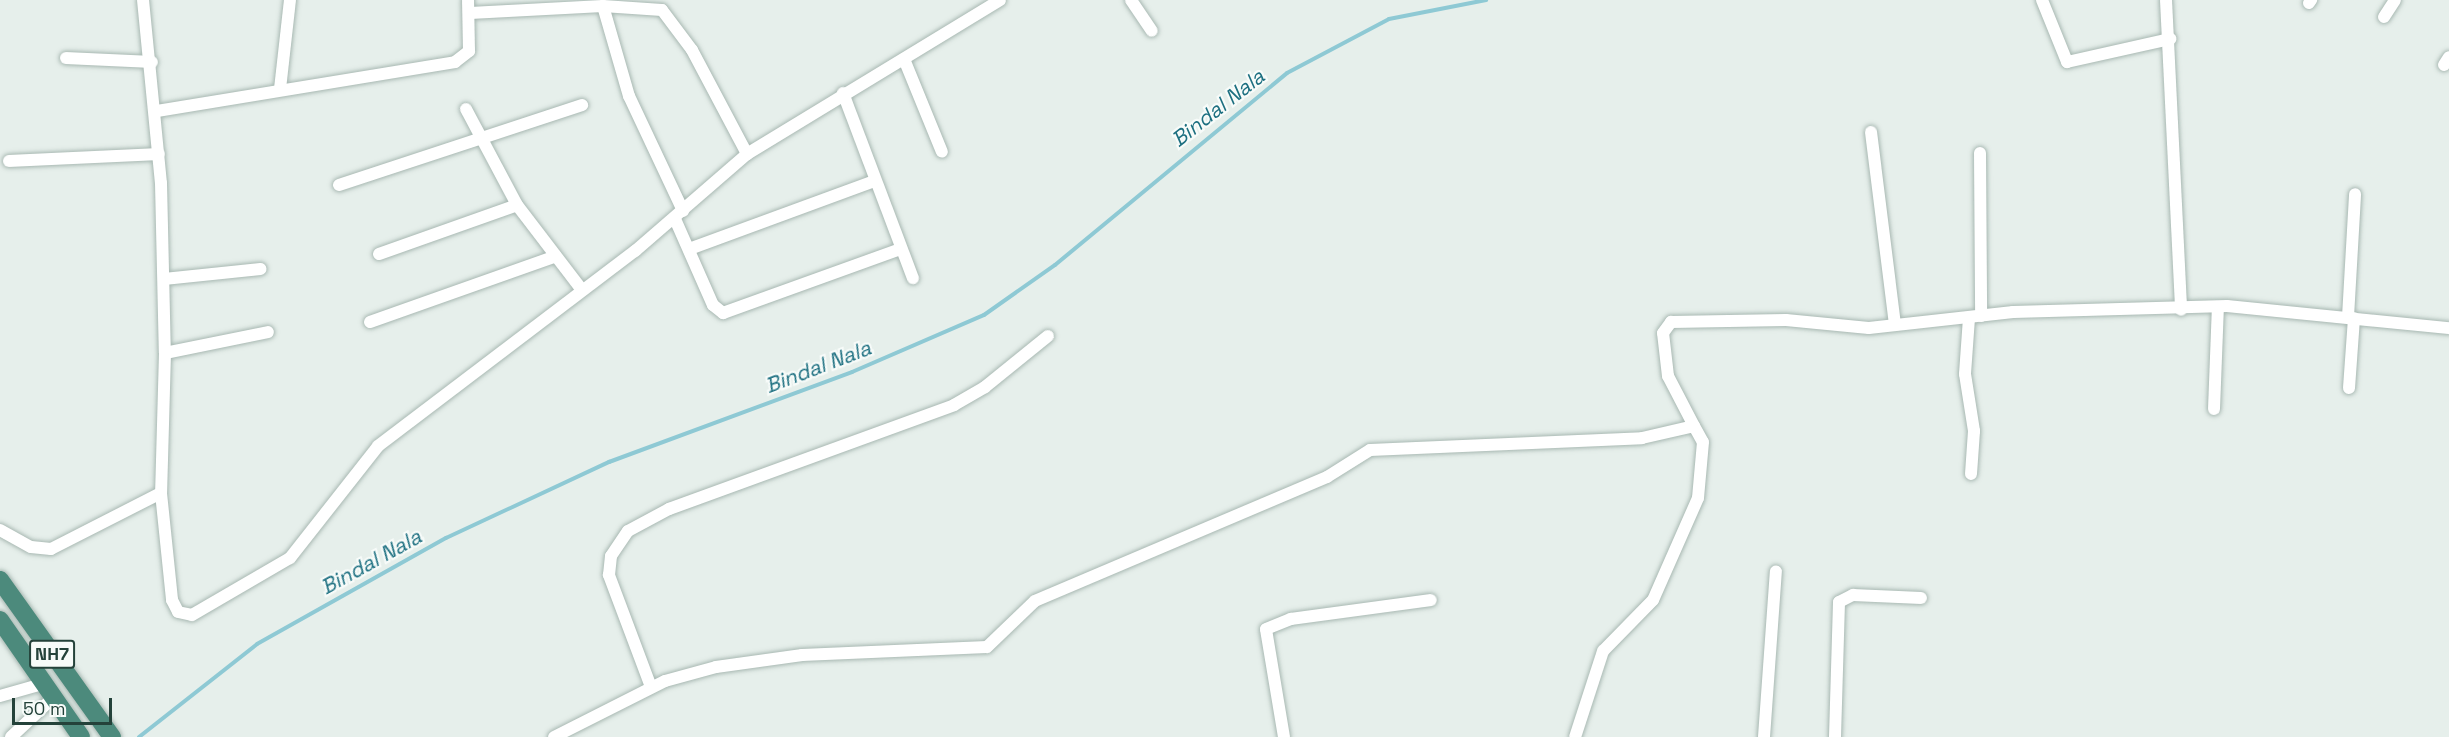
<!DOCTYPE html>
<style>
body{margin:0}
#map{position:relative;width:2449px;height:737px;overflow:hidden;background:#e6efeb;font-family:"Space Grotesk",sans-serif}
div>[style]{position:absolute}
.stream>*{height:4px;margin:-2px;padding:0 2px;transform-origin:2px;border-radius:2px;background:#8ec9d4}
.roads{filter:drop-shadow(0 0 2px #a8b8b2) drop-shadow(0 0 2px #a8b8b2)}
.minor>*{height:12px;margin:-6px;padding:0 6px;transform-origin:6px;border-radius:6px;background:#fff}
.trunk>*{height:18px;margin:-9px;padding:0 9px;transform-origin:9px;border-radius:9px;background:#4c8a7c}
span{translate:-50% -50%;white-space:nowrap;text-align:center;line-height:1.15;-webkit-text-stroke:4.5px #f7fbf9;paint-order:stroke}
.shield-label span{padding:2px 4px;background:#f7fbf9;border:2px solid;border-radius:4px;-webkit-text-stroke-width:0}
.shield-label{font-size:18px;color:#24423a;font-weight:700}
.water-label{font-size:21px;color:#1c6f80;font-style:italic}
.scale{position:absolute;left:12px;top:698px;width:100px;height:27px;box-sizing:border-box;border:3px solid #24423a;border-top:0;padding-left:8px;font-size:18px;line-height:21px;white-space:nowrap;color:#24423a;-webkit-text-stroke:4px #f7fbf9;paint-order:stroke}
</style>
<div id="map">
<div class="stream">
<i style="left:139px;top:737px;width:150px;rotate:-38.2deg"></i>
<i style="left:257px;top:644px;width:217px;rotate:-29.3deg"></i>
<i style="left:446px;top:538px;width:180px;rotate:-25deg"></i>
<i style="left:609px;top:462px;width:259px;rotate:-20.3deg"></i>
<i style="left:852px;top:372px;width:144px;rotate:-23.4deg"></i>
<i style="left:984px;top:315px;width:87px;rotate:-35.2deg"></i>
<i style="left:1055px;top:265px;width:301px;rotate:-39.6deg"></i>
<i style="left:1287px;top:73px;width:115px;rotate:-27.9deg"></i>
<i style="left:1389px;top:19px;width:99px;rotate:-11.1deg"></i>
</div>
<div class="roads">
<div class="minor">
<i style="left:143px;top:0;width:184px;rotate:84.4deg"></i>
<i style="left:161px;top:183px;width:170px;rotate:88.7deg"></i>
<i style="left:165px;top:353px;width:140px;rotate:91.6deg"></i>
<i style="left:161px;top:493px;width:108px;rotate:84.1deg"></i>
<i style="left:172px;top:600px;width:13px;rotate:63deg"></i>
<i style="left:178px;top:612px;width:14px;rotate:12deg"></i>
<i style="left:192px;top:615px;width:113px;rotate:-30.2deg"></i>
<i style="left:290px;top:558px;width:142px;rotate:-51.8deg"></i>
<i style="left:378px;top:446px;width:323px;rotate:-37.2deg"></i>
<i style="left:635px;top:251px;width:148px;rotate:-40.9deg"></i>
<i style="left:747px;top:154px;width:296px;rotate:-31.3deg"></i>
<i style="left:1131px;top:0;width:37px;rotate:56deg"></i>
<i style="left:2042px;top:0;width:67px;rotate:68deg"></i>
<i style="left:2067px;top:62px;width:106px;rotate:-12.6deg"></i>
<i style="left:2166px;top:0;width:310px;rotate:87.2deg"></i>
<i style="left:2309px;top:3px;width:4px;rotate:-56deg"></i>
<i style="left:603px;top:6px;width:94px;rotate:73.9deg"></i>
<i style="left:629px;top:96px;width:127px;rotate:64.8deg"></i>
<i style="left:470px;top:13px;width:133px;rotate:-3deg"></i>
<i style="left:603px;top:6px;width:59px;rotate:3.9deg"></i>
<i style="left:662px;top:10px;width:50px;rotate:53.1deg"></i>
<i style="left:692px;top:50px;width:118px;rotate:62.1deg"></i>
<i style="left:2384px;top:17px;width:20px;rotate:-57deg"></i>
<i style="left:66px;top:58px;width:86px;rotate:2.7deg"></i>
<i style="left:904px;top:59px;width:100px;rotate:67.8deg"></i>
<i style="left:2444px;top:65px;width:9px;rotate:-58deg"></i>
<i style="left:280px;top:89px;width:90px;rotate:-83.6deg"></i>
<i style="left:843px;top:93px;width:198px;rotate:69.3deg"></i>
<i style="left:466px;top:109px;width:109px;rotate:62deg"></i>
<i style="left:517px;top:205px;width:107px;rotate:52.6deg"></i>
<i style="left:157px;top:111px;width:302px;rotate:-9.3deg"></i>
<i style="left:455px;top:62px;width:18px;rotate:-38deg"></i>
<i style="left:469px;top:51px;width:51px;rotate:-91.1deg"></i>
<i style="left:1871px;top:132px;width:194px;rotate:82.9deg"></i>
<i style="left:1980px;top:153px;width:163px;rotate:89.6deg"></i>
<i style="left:9px;top:161px;width:150px;rotate:-2.7deg"></i>
<i style="left:339px;top:185px;width:256px;rotate:-18.2deg"></i>
<i style="left:675px;top:219px;width:94px;rotate:66.2deg"></i>
<i style="left:713px;top:305px;width:13px;rotate:39deg"></i>
<i style="left:723px;top:313px;width:189px;rotate:-19.8deg"></i>
<i style="left:692px;top:248px;width:194px;rotate:-20.2deg"></i>
<i style="left:379px;top:254px;width:146px;rotate:-19.5deg"></i>
<i style="left:164px;top:279px;width:97px;rotate:-5.9deg"></i>
<i style="left:2348px;top:317px;width:123px;rotate:-86.7deg"></i>
<i style="left:1969px;top:318px;width:56px;rotate:94.1deg"></i>
<i style="left:1965px;top:374px;width:58px;rotate:81deg"></i>
<i style="left:1974px;top:431px;width:43px;rotate:94deg"></i>
<i style="left:370px;top:322px;width:197px;rotate:-19.5deg"></i>
<i style="left:165px;top:353px;width:105px;rotate:-11.5deg"></i>
<i style="left:2349px;top:388px;width:70px;rotate:-85.9deg"></i>
<i style="left:2214px;top:409px;width:102px;rotate:-87.8deg"></i>
<i style="left:1694px;top:426px;width:56px;rotate:-117.5deg"></i>
<i style="left:1668px;top:376px;width:43px;rotate:-96.6deg"></i>
<i style="left:1663px;top:333px;width:14px;rotate:-54deg"></i>
<i style="left:1671px;top:322px;width:115px;rotate:-1deg"></i>
<i style="left:1786px;top:320px;width:83px;rotate:5.5deg"></i>
<i style="left:1869px;top:328px;width:145px;rotate:-6.3deg"></i>
<i style="left:2013px;top:312px;width:214px;rotate:-1.6deg"></i>
<i style="left:2227px;top:306px;width:223px;rotate:5.7deg"></i>
<i style="left:0;top:530px;width:35px;rotate:29deg"></i>
<i style="left:31px;top:547px;width:20px;rotate:6deg"></i>
<i style="left:51px;top:549px;width:123px;rotate:-27deg"></i>
<i style="left:651px;top:687px;width:120px;rotate:-110.6deg"></i>
<i style="left:609px;top:575px;width:19px;rotate:-84deg"></i>
<i style="left:611px;top:556px;width:30px;rotate:-56deg"></i>
<i style="left:628px;top:531px;width:47px;rotate:-28.2deg"></i>
<i style="left:669px;top:509px;width:303px;rotate:-20deg"></i>
<i style="left:954px;top:405px;width:36px;rotate:-30deg"></i>
<i style="left:985px;top:387px;width:81px;rotate:-39deg"></i>
<i style="left:0;top:696px;width:44px;rotate:-15.9deg"></i>
<i style="left:11px;top:737px;width:57px;rotate:-42.9deg"></i>
<i style="left:554px;top:737px;width:124px;rotate:-26.8deg"></i>
<i style="left:665px;top:681px;width:53px;rotate:-15.4deg"></i>
<i style="left:716px;top:667px;width:87px;rotate:-7.9deg"></i>
<i style="left:802px;top:655px;width:185px;rotate:-2.5deg"></i>
<i style="left:987px;top:647px;width:66px;rotate:-43.8deg"></i>
<i style="left:1035px;top:601px;width:317px;rotate:-23deg"></i>
<i style="left:1327px;top:477px;width:51px;rotate:-32.1deg"></i>
<i style="left:1370px;top:450px;width:272px;rotate:-2.5deg"></i>
<i style="left:1642px;top:438px;width:53px;rotate:-13deg"></i>
<i style="left:1694px;top:426px;width:18px;rotate:61deg"></i>
<i style="left:1703px;top:442px;width:56px;rotate:95.1deg"></i>
<i style="left:1698px;top:498px;width:111px;rotate:113.8deg"></i>
<i style="left:1653px;top:600px;width:71px;rotate:134.4deg"></i>
<i style="left:1603px;top:651px;width:90px;rotate:108deg"></i>
<i style="left:1284px;top:737px;width:109px;rotate:-99.5deg"></i>
<i style="left:1266px;top:629px;width:27px;rotate:-22deg"></i>
<i style="left:1291px;top:619px;width:141px;rotate:-7.7deg"></i>
<i style="left:1764px;top:737px;width:166px;rotate:-85.9deg"></i>
<i style="left:1835px;top:737px;width:135px;rotate:-88.3deg"></i>
<i style="left:1839px;top:602px;width:16px;rotate:-27deg"></i>
<i style="left:1853px;top:595px;width:68px;rotate:2.5deg"></i>
</div>
<div class="trunk">
<i style="left:0;top:580px;width:193px;rotate:54.5deg"></i>
<i style="left:0;top:620px;width:142px;rotate:55.3deg"></i>
</div>
</div>
<div class="shield-label">
<span style="left:52px;top:654px">NH7</span>
</div>
<div class="water-label">
<span style="left:1218px;top:108px;rotate:-38deg">Bindal Nala</span>
<span style="left:818px;top:367px;rotate:-21deg">Bindal Nala</span>
<span style="left:371px;top:562px;rotate:-29deg">Bindal Nala</span>
</div>
<div class="scale">50 m</div>
</div>
